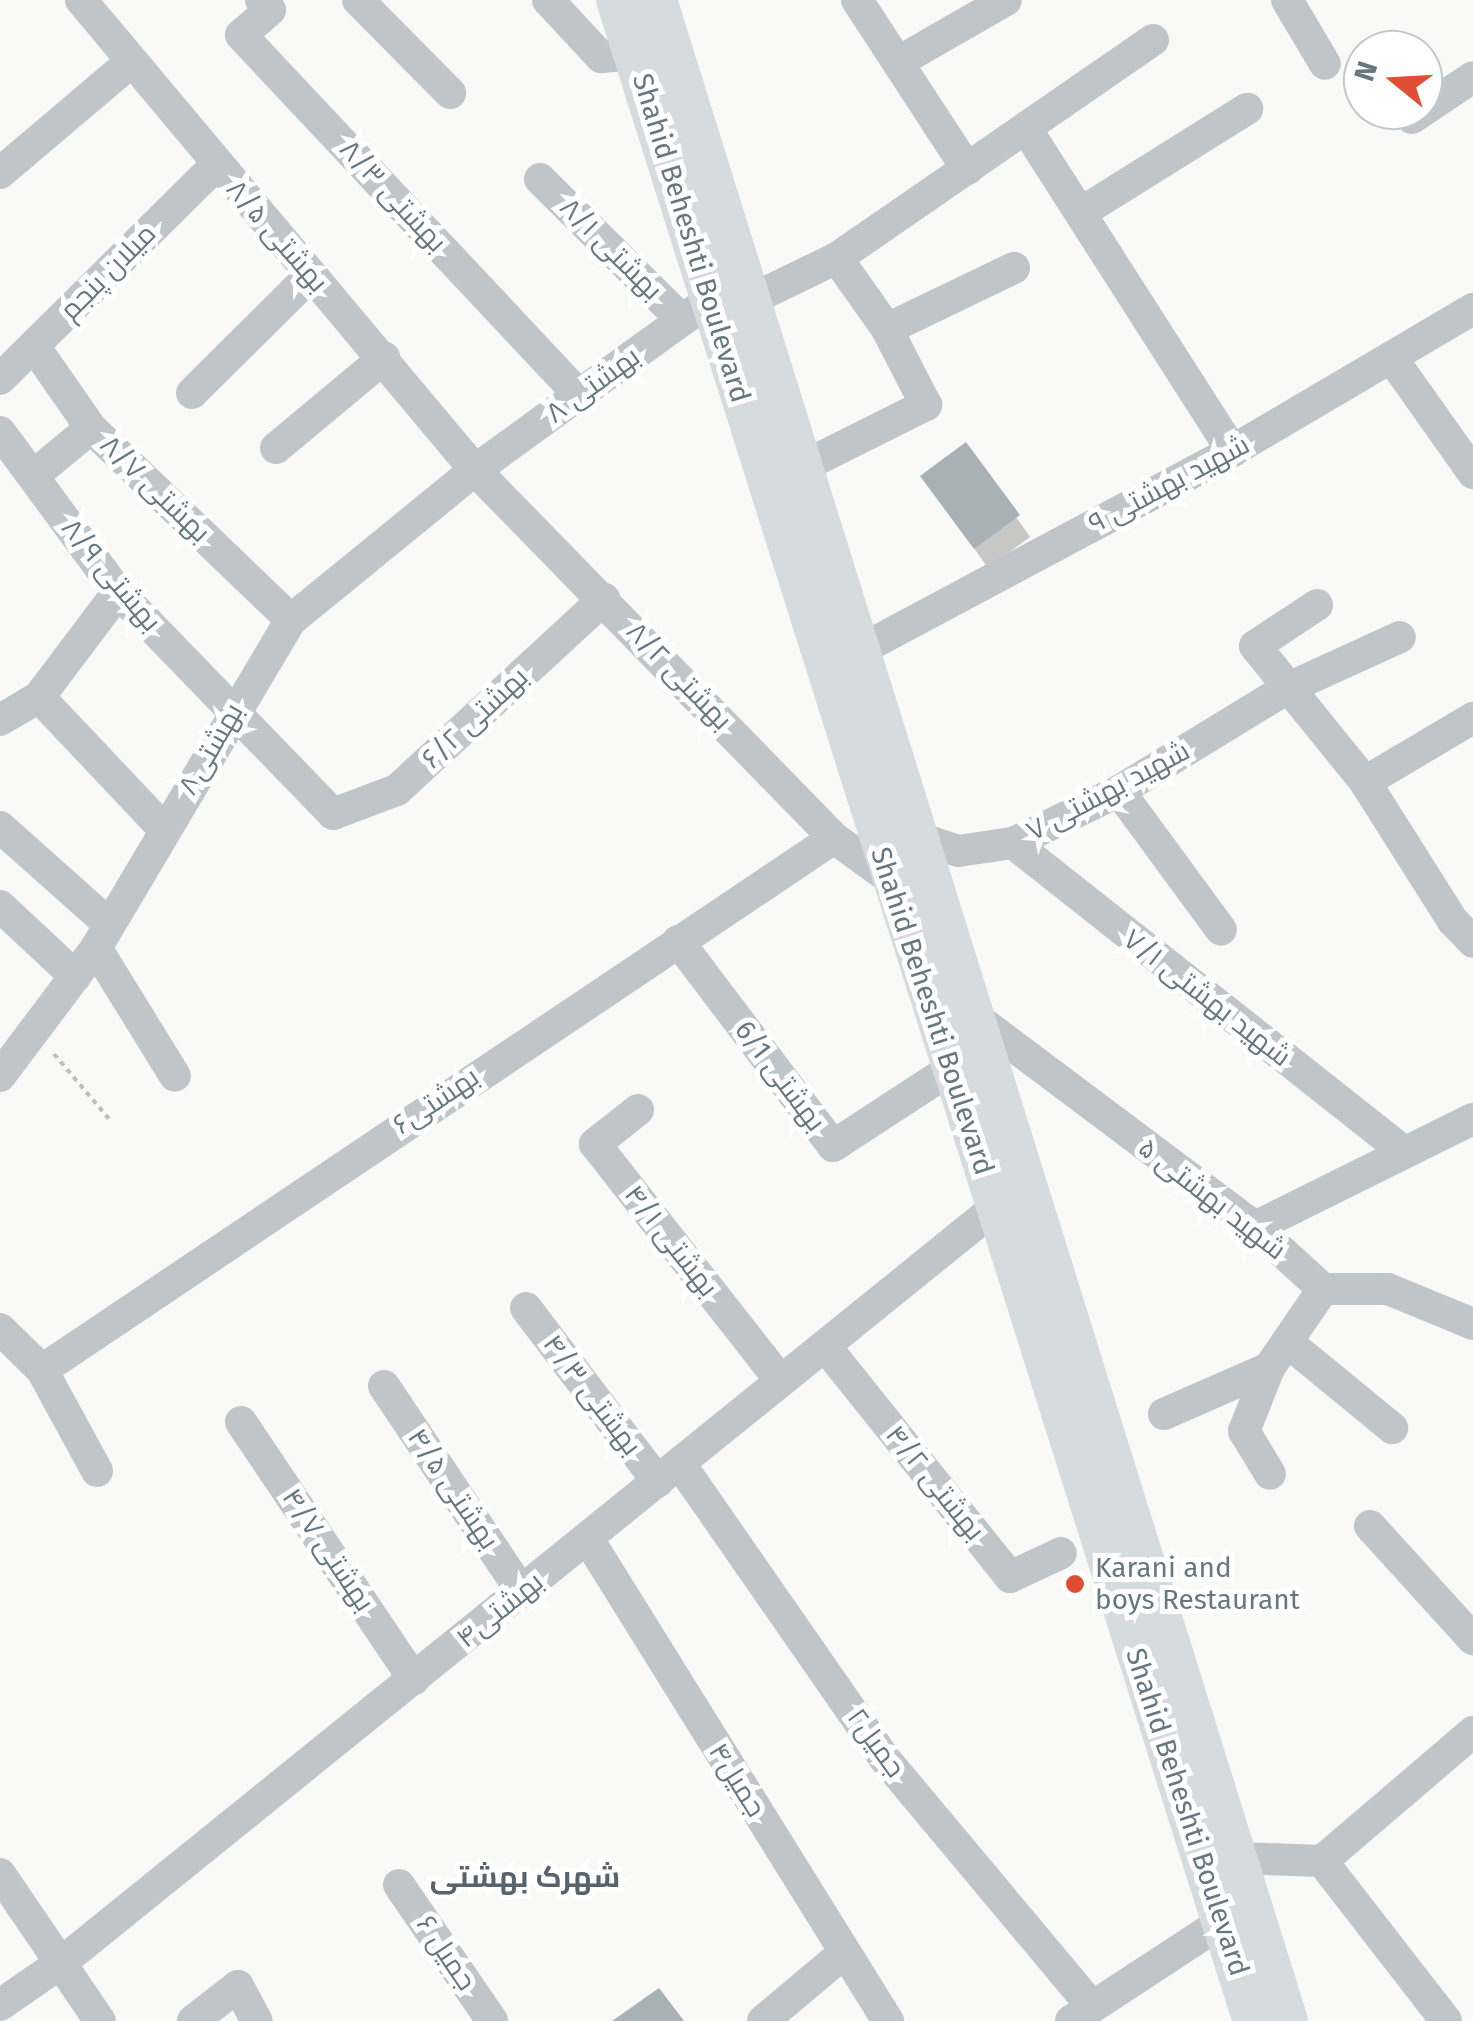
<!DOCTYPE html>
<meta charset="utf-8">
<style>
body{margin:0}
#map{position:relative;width:1473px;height:2021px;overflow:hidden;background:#f9f9f7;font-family:"Fira Sans",Cairo,sans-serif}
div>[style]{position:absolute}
.shadow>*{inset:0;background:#0003}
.building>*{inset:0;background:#a7b1b6}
.path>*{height:4px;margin-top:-2px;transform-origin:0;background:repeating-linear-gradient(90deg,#bbbec1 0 5px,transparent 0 10px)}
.minor>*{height:32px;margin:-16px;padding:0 16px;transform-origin:16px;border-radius:16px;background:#c0c5c9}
.major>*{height:40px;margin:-20px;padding:0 20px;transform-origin:20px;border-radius:20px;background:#d6dbde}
.dots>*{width:28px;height:28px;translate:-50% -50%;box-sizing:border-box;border:5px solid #fff;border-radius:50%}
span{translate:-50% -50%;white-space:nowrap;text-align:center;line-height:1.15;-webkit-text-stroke:10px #fff;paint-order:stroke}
.street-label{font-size:28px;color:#657781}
.poi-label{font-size:28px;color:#657781}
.left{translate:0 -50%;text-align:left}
.neighbourhood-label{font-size:30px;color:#57646d;font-weight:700}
.north{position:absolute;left:1343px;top:30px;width:100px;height:100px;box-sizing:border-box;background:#fff;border:2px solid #c1c9cd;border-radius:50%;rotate:288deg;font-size:28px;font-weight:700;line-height:40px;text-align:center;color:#657781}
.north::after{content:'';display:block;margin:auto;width:35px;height:45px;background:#de4f33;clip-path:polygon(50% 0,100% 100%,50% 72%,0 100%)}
</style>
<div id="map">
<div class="shadow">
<i style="clip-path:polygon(966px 445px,1030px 537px,988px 568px,923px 476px)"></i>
</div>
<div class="building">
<i style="clip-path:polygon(966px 442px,1020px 515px,974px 549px,920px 476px)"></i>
<i style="clip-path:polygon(659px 1988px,684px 2021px,612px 2021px)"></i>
</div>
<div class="path">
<i style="left:54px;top:1054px;width:87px;rotate:49.7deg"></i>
</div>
<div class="minor">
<i style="left:81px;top:0;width:613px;rotate:50.03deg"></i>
<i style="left:475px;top:470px;width:514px;rotate:45.71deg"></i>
<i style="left:834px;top:838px;width:67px;rotate:35.8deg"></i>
<i style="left:261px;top:0;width:13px;rotate:48deg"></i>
<i style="left:270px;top:10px;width:38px;rotate:139deg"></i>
<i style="left:241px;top:35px;width:494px;rotate:46.8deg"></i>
<i style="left:358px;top:0;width:131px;rotate:45.3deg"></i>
<i style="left:548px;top:0;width:78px;rotate:47.1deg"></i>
<i style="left:601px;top:57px;width:32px;rotate:-5deg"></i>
<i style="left:857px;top:0;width:202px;rotate:56.9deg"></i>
<i style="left:1287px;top:0;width:74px;rotate:59.3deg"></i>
<i style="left:900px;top:61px;width:122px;rotate:-29.9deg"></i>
<i style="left:1412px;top:118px;width:73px;rotate:-33.9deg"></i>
<i style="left:1027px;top:130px;width:381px;rotate:57.4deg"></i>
<i style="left:0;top:173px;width:172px;rotate:-40.3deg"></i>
<i style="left:540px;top:179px;width:200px;rotate:44.8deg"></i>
<i style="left:1082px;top:212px;width:195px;rotate:-32deg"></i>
<i style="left:752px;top:299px;width:94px;rotate:-25.8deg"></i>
<i style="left:837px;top:258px;width:384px;rotate:-34.6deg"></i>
<i style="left:887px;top:329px;width:141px;rotate:-25.7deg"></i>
<i style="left:34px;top:346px;width:100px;rotate:55.2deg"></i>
<i style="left:91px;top:428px;width:277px;rotate:43.8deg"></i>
<i style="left:1391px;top:357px;width:142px;rotate:54.7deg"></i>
<i style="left:0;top:379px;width:304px;rotate:-44.7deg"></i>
<i style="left:192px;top:393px;width:168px;rotate:-44.8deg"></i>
<i style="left:0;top:432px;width:199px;rotate:53.6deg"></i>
<i style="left:118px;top:592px;width:309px;rotate:45.9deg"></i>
<i style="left:333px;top:814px;width:68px;rotate:-20.6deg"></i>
<i style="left:397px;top:790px;width:282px;rotate:-42.7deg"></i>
<i style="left:276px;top:448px;width:141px;rotate:-39.8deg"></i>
<i style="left:802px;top:467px;width:139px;rotate:-26.6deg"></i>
<i style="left:926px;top:405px;width:85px;rotate:-117.2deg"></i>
<i style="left:887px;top:329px;width:87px;rotate:-125.2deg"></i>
<i style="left:33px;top:476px;width:75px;rotate:-39.6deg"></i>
<i style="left:1317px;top:605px;width:74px;rotate:146.5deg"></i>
<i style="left:1255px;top:646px;width:175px;rotate:51deg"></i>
<i style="left:1365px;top:782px;width:165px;rotate:57.7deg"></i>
<i style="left:1453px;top:921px;width:29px;rotate:46deg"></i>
<i style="left:860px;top:650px;width:422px;rotate:-28.1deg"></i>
<i style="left:1232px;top:451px;width:280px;rotate:-30.5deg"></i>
<i style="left:39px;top:697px;width:131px;rotate:-53deg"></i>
<i style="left:0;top:720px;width:45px;rotate:-30.5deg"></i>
<i style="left:39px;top:697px;width:182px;rotate:46.6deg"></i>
<i style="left:1365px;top:782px;width:126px;rotate:-30.7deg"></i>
<i style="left:1119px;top:791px;width:172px;rotate:53.7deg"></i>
<i style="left:0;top:827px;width:146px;rotate:41.7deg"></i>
<i style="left:919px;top:838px;width:41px;rotate:18.4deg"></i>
<i style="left:958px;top:851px;width:56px;rotate:-8.3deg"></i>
<i style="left:1013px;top:843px;width:118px;rotate:-26.1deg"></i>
<i style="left:1119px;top:791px;width:196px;rotate:-31.4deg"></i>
<i style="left:1286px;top:689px;width:125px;rotate:-24.5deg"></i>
<i style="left:1013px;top:843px;width:497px;rotate:38.3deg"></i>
<i style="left:0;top:906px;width:103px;rotate:43deg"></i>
<i style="left:678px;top:941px;width:257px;rotate:52.9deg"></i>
<i style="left:833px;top:1146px;width:141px;rotate:-33.1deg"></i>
<i style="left:96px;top:948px;width:150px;rotate:58.3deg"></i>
<i style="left:975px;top:1017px;width:350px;rotate:36.9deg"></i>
<i style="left:1255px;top:1227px;width:92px;rotate:42.4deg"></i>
<i style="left:1323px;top:1289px;width:65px"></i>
<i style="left:1388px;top:1289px;width:92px;rotate:22.4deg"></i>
<i style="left:0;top:1076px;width:160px;rotate:-53.1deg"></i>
<i style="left:96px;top:948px;width:382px;rotate:-59.3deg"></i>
<i style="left:291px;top:620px;width:237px;rotate:-39.2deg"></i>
<i style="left:475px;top:470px;width:290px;rotate:-35.9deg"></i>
<i style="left:638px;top:1110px;width:55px;rotate:141.7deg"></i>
<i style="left:595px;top:1144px;width:301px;rotate:51.9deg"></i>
<i style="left:1255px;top:1227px;width:243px;rotate:-26.4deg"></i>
<i style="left:526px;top:1308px;width:218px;rotate:52.8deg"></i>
<i style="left:0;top:1329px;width:59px;rotate:44.3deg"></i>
<i style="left:42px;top:1370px;width:115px;rotate:61.4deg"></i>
<i style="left:1291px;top:1345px;width:131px;rotate:39.4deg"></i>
<i style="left:825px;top:1346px;width:296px;rotate:51.3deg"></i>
<i style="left:1010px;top:1577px;width:56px;rotate:-25.2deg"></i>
<i style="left:1269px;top:1368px;width:68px;rotate:111.6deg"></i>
<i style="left:1244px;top:1431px;width:50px;rotate:58.8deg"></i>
<i style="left:42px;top:1370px;width:954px;rotate:-33.89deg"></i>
<i style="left:384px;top:1386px;width:248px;rotate:56.2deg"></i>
<i style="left:1164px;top:1414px;width:115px;rotate:-23.7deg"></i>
<i style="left:1269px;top:1368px;width:96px;rotate:-55.6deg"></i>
<i style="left:241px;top:1422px;width:310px;rotate:56.1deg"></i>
<i style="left:680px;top:1464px;width:359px;rotate:55.2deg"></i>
<i style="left:885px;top:1759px;width:323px;rotate:50.1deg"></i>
<i style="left:1370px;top:1526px;width:153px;rotate:47.7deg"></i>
<i style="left:588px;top:1539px;width:568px;rotate:58.1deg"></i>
<i style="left:1238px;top:1858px;width:84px;rotate:2deg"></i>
<i style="left:1322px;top:1861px;width:202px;rotate:52.2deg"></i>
<i style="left:1322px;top:1861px;width:199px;rotate:-40.5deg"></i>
<i style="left:0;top:1874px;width:178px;rotate:55.8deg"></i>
<i style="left:399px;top:1885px;width:165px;rotate:55.6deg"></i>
<i style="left:0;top:2005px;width:75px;rotate:-34.7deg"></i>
<i style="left:62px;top:1962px;width:1200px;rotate:-38.94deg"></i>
<i style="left:193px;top:2021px;width:57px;rotate:-37.9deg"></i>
<i style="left:238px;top:1986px;width:40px;rotate:62deg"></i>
<i style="left:763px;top:2021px;width:106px;rotate:-40deg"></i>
<i style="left:1071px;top:2021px;width:179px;rotate:-33.2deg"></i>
</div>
<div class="major">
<i style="left:616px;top:0;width:2119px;rotate:72.51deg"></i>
<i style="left:657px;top:0;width:2117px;rotate:72.66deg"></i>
</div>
<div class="dots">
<i style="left:1075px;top:1584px;background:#de4f33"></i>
</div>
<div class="street-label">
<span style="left:393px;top:196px;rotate:47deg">بهشتی ۸/۳</span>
<span style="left:277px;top:236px;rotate:49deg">بهشتی ۸/۵</span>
<span style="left:691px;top:238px;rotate:73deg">Shahid Beheshti Boulevard</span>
<span style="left:611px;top:249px;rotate:45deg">بهشتی ۸/۱</span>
<span style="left:108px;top:272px;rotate:-45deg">میلان پنجم</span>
<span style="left:593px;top:385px;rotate:-36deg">۸ بهشتی</span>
<span style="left:1169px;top:484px;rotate:-28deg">شهید بهشتی ۹</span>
<span style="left:155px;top:489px;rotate:44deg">بهشتی ۸/۷</span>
<span style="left:111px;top:575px;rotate:50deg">بهشتی ۸/۹</span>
<span style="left:679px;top:676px;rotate:46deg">بهشتی ۸/۲</span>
<span style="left:475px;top:718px;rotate:-43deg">بهشتی ۶/۲</span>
<span style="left:211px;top:749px;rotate:-60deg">بهشتی۸</span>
<span style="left:1108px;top:791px;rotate:-28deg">شهید بهشتی ۷</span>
<span style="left:1207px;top:998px;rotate:38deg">شهید بهشتی ۷/۱</span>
<span style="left:932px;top:1011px;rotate:72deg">Shahid Beheshti Boulevard</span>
<span style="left:780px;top:1076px;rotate:53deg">بهشتی 6/1</span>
<span style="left:436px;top:1101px;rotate:-34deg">بهشتی۶</span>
<span style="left:1212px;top:1199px;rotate:38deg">شهید بهشتی ۵</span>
<span style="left:671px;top:1241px;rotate:52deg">بهشتی ۴/۱</span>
<span style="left:592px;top:1395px;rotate:53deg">بهشتی ۴/۳</span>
<span style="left:935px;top:1483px;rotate:51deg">بهشتی ۴/۲</span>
<span style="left:453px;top:1489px;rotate:56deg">بهشتی ۴/۵</span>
<span style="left:328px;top:1550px;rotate:56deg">بهشتی ۴/۷</span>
<span style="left:500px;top:1610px;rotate:-39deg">بهشتی۴</span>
<span style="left:876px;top:1743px;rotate:54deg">جمیل۲</span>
<span style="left:737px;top:1780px;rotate:58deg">جمیل۴</span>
<span style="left:1187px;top:1812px;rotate:72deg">Shahid Beheshti Boulevard</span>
<span style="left:446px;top:1953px;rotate:56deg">جمیل ۶</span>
</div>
<div class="poi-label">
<span class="left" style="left:1095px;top:1584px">Karani and<br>boys Restaurant</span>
</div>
<div class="neighbourhood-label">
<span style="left:525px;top:1877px">شهرک بهشتی</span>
</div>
<div class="north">N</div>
</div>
